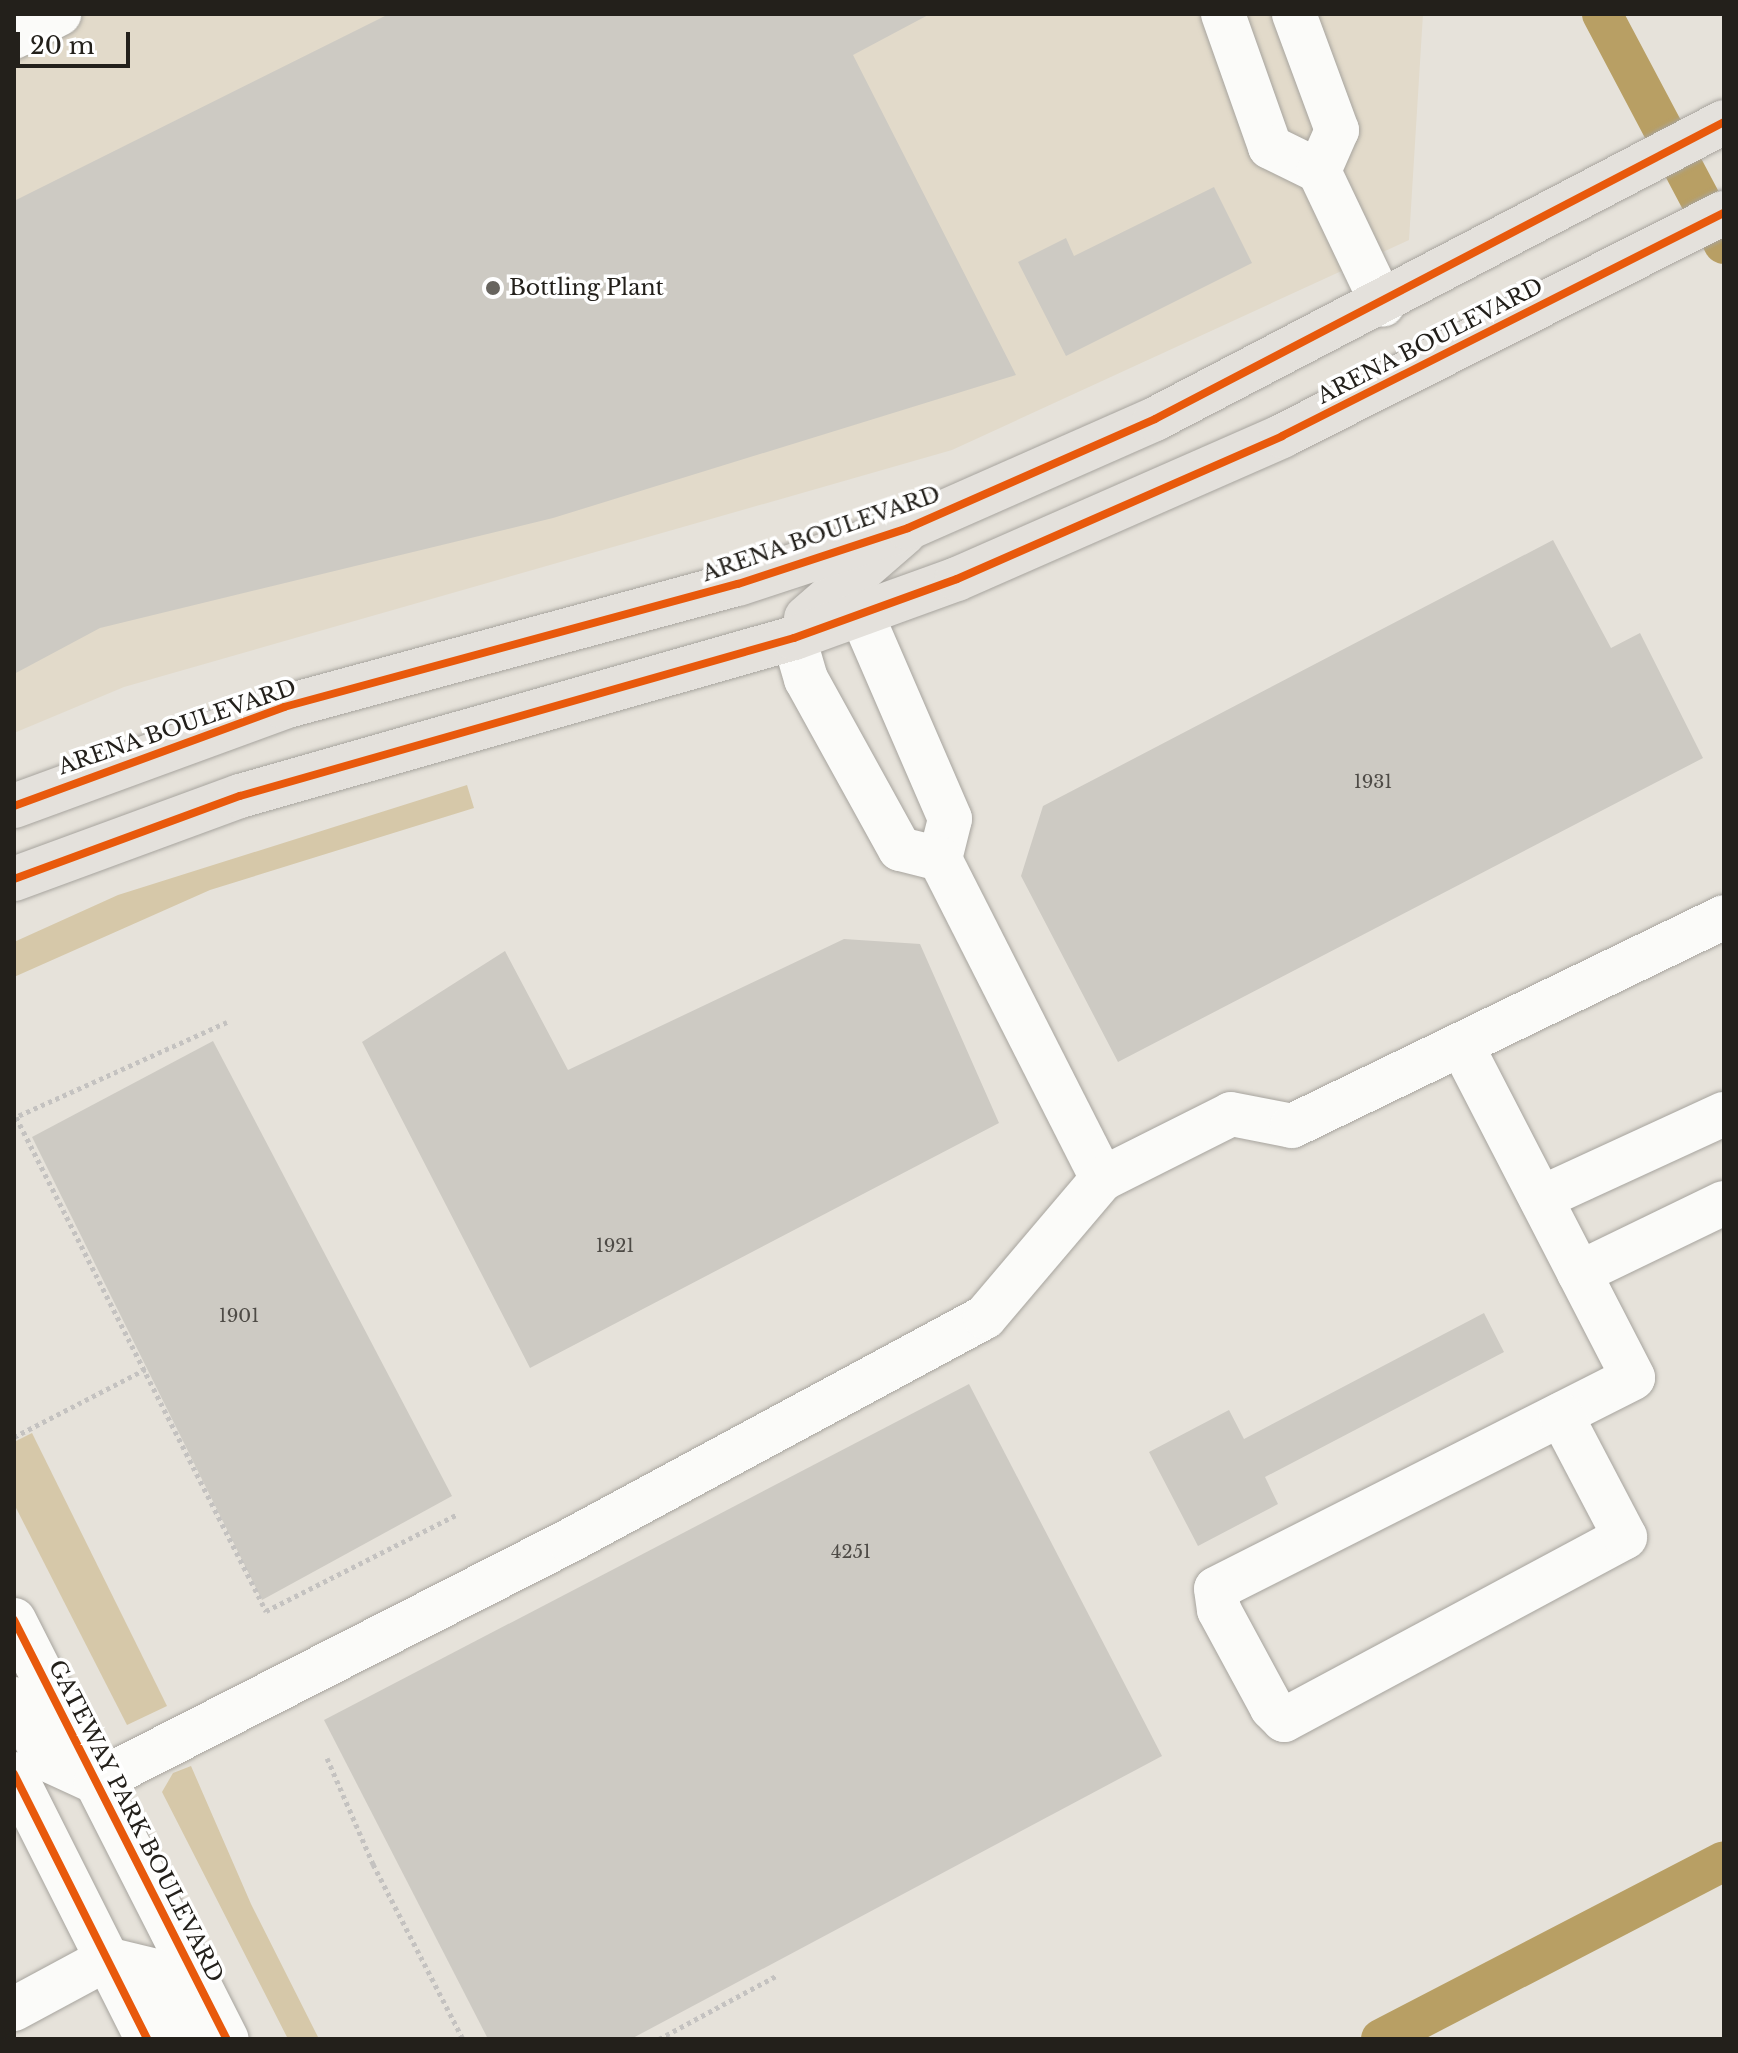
<!DOCTYPE html>
<style>
body{margin:0}
#map{position:relative;width:1738px;height:2053px;overflow:hidden;background:#e6e2da;font-family:"Libre Baskerville",serif}
div>[style]{position:absolute}
.built>*{inset:0;background:#e2daca}
.green>*{inset:0;background:#d6c8a9}
.canal>*{height:40px;margin:-20px;padding:0 20px;transform-origin:20px;border-radius:20px;background:#b89f64}
.building>*{inset:0;background:#cdcac3}
.path>*{height:5px;margin-top:-2.5px;transform-origin:0;background:repeating-linear-gradient(90deg,#c4c2c0 0 4px,transparent 0 8px)}
.roads{filter:drop-shadow(0 0 2px #a7a49e) drop-shadow(0 0 2px #a7a49e)}
.minor>*{height:44px;margin:-22px;padding:0 22px;transform-origin:22px;border-radius:22px;background:#fbfbf9}
.major>*{height:44px;margin:-22px;padding:0 22px;transform-origin:22px;border-radius:22px;background:#e4e1dc}
.cycleway>*{height:8px;margin:-4px;padding:0 4px;transform-origin:4px;border-radius:4px;background:#e8590c}
.dots>*{width:22px;height:22px;translate:-50% -50%;box-sizing:border-box;border:4px solid #fff;border-radius:50%}
span{translate:-50% -50%;white-space:nowrap;text-align:center;line-height:1.15;-webkit-text-stroke:7px #fff;paint-order:stroke}
.number-label{font-size:18px;color:#4e4b46}
.number-label span{-webkit-text-stroke-width:0}
.poi-label{font-size:22px;color:#23201b}
.left{translate:0 -50%;text-align:left}
.street-label{font-size:22px;color:#23201b}
.frame{position:absolute;inset:0;border:16px solid #23201b;pointer-events:none}
.scale{position:absolute;left:16px;top:32px;width:114px;height:36px;box-sizing:border-box;border:4px solid #23201b;border-top:0;padding-left:10px;font-size:24px;line-height:28px;white-space:nowrap;color:#23201b;-webkit-text-stroke:6px #fff;paint-order:stroke}
</style>
<div id="map">
<div class="built">
<i style="clip-path:polygon(14px 14px,1423px 14px,1409px 240px,952px 450px,124px 687px,14px 733px)"></i>
</div>
<div class="green">
<i style="clip-path:polygon(467px 785px,474px 808px,210px 890px,14px 977px,14px 942px,118px 895px)"></i>
<i style="clip-path:polygon(32px 1433px,167px 1706px,127px 1725px,14px 1504px,14px 1442px)"></i>
<i style="clip-path:polygon(191px 1766px,251px 1904px,319px 2039px,288px 2039px,162px 1792px,173px 1773px)"></i>
</div>
<div class="canal">
<i style="left:1602px;top:14px;width:260px;rotate:62.1deg"></i>
<i style="left:1381px;top:2039px;width:386px;rotate:-27.4deg"></i>
</div>
<div class="building">
<i style="clip-path:polygon(389px 14px,930px 14px,853px 55px,1016px 375px,553px 518px,100px 628px,14px 674px,14px 201px)"></i>
<i style="clip-path:polygon(1214px 187px,1252px 263px,1066px 356px,1018px 262px,1066px 238px,1074px 256px)"></i>
<i style="clip-path:polygon(1553px 540px,1611px 648px,1640px 633px,1703px 758px,1118px 1062px,1021px 876px,1043px 806px)"></i>
<i style="clip-path:polygon(844px 939px,920px 944px,999px 1123px,530px 1368px,362px 1042px,505px 951px,568px 1070px)"></i>
<i style="clip-path:polygon(213px 1041px,452px 1496px,262px 1600px,32px 1137px)"></i>
<i style="clip-path:polygon(1484px 1313px,1504px 1352px,1265px 1477px,1278px 1504px,1198px 1546px,1149px 1452px,1229px 1410px,1244px 1439px)"></i>
<i style="clip-path:polygon(969px 1384px,1162px 1756px,631px 2039px,488px 2039px,324px 1720px)"></i>
</div>
<div class="path">
<i style="left:227px;top:1022px;width:231px;rotate:155.8deg"></i>
<i style="left:16px;top:1117px;width:554px;rotate:63.16deg"></i>
<i style="left:266px;top:1611px;width:215px;rotate:-26.8deg"></i>
<i style="left:14px;top:1437px;width:148px;rotate:-27.3deg"></i>
<i style="left:327px;top:1758px;width:116px;rotate:66.5deg"></i>
<i style="left:373px;top:1864px;width:197px;rotate:62.8deg"></i>
<i style="left:659px;top:2039px;width:135px;rotate:-28.3deg"></i>
</div>
<div class="roads">
<div class="minor">
<i style="left:1223px;top:14px;width:141px;rotate:70.5deg"></i>
<i style="left:1270px;top:147px;width:55px;rotate:26.1deg"></i>
<i style="left:1319px;top:171px;width:148px;rotate:64.5deg"></i>
<i style="left:1294px;top:14px;width:124px;rotate:69.7deg"></i>
<i style="left:1337px;top:130px;width:45px;rotate:113.7deg"></i>
<i style="left:14px;top:37px;width:51px;rotate:-27.1deg"></i>
<i style="left:861px;top:613px;width:224px;rotate:66.6deg"></i>
<i style="left:950px;top:819px;width:41px;rotate:104deg"></i>
<i style="left:940px;top:859px;width:359px;rotate:63.1deg"></i>
<i style="left:794px;top:638px;width:43px;rotate:73.7deg"></i>
<i style="left:806px;top:679px;width:194px;rotate:61.1deg"></i>
<i style="left:900px;top:849px;width:41px;rotate:14deg"></i>
<i style="left:1462px;top:1046px;width:373px;rotate:62.7deg"></i>
<i style="left:1633px;top:1378px;width:467px;rotate:153.2deg"></i>
<i style="left:1216px;top:1589px;width:21px;rotate:82deg"></i>
<i style="left:1219px;top:1610px;width:111px;rotate:61.6deg"></i>
<i style="left:1272px;top:1708px;width:17px;rotate:45deg"></i>
<i style="left:1284px;top:1720px;width:387px;rotate:-28.2deg"></i>
<i style="left:1625px;top:1537px;width:138px;rotate:-117.7deg"></i>
<i style="left:1541px;top:1198px;width:201px;rotate:-24.7deg"></i>
<i style="left:1579px;top:1273px;width:161px;rotate:-25.8deg"></i>
<i style="left:14px;top:1620px;width:470px;rotate:63.1deg"></i>
<i style="left:14px;top:1699px;width:68px;rotate:61.9deg"></i>
<i style="left:46px;top:1759px;width:55px;rotate:24.7deg"></i>
<i style="left:96px;top:1782px;width:531px;rotate:-27deg"></i>
<i style="left:569px;top:1541px;width:472px;rotate:-28.3deg"></i>
<i style="left:985px;top:1317px;width:181px;rotate:-49.7deg"></i>
<i style="left:1102px;top:1179px;width:144px;rotate:-26.7deg"></i>
<i style="left:1231px;top:1114px;width:62px;rotate:11.1deg"></i>
<i style="left:1292px;top:1126px;width:480px;rotate:-25.8deg"></i>
<i style="left:14px;top:1774px;width:297px;rotate:63.3deg"></i>
<i style="left:107px;top:1959px;width:50px;rotate:13.8deg"></i>
<i style="left:156px;top:1971px;width:77px;rotate:62.1deg"></i>
<i style="left:14px;top:2009px;width:106px;rotate:-28.3deg"></i>
</div>
<div class="major">
<i style="left:806px;top:618px;width:130px;rotate:-40.9deg"></i>
<i style="left:14px;top:806px;width:288px;rotate:-20.1deg"></i>
<i style="left:284px;top:707px;width:470px;rotate:-15.2deg"></i>
<i style="left:738px;top:584px;width:179px;rotate:-18.2deg"></i>
<i style="left:908px;top:528px;width:270px;rotate:-23.8deg"></i>
<i style="left:1155px;top:419px;width:642px;rotate:-27.56deg"></i>
<i style="left:14px;top:879px;width:241px;rotate:-20.2deg"></i>
<i style="left:240px;top:796px;width:576px;rotate:-15.92deg"></i>
<i style="left:794px;top:638px;width:173px;rotate:-19.9deg"></i>
<i style="left:957px;top:579px;width:355px;rotate:-23.7deg"></i>
<i style="left:1282px;top:436px;width:495px;rotate:-26.8deg"></i>
</div>
</div>
<div class="cycleway">
<i style="left:14px;top:806px;width:288px;rotate:-20.1deg"></i>
<i style="left:284px;top:707px;width:470px;rotate:-15.2deg"></i>
<i style="left:738px;top:584px;width:179px;rotate:-18.2deg"></i>
<i style="left:908px;top:528px;width:270px;rotate:-23.8deg"></i>
<i style="left:1155px;top:419px;width:642px;rotate:-27.56deg"></i>
<i style="left:14px;top:879px;width:241px;rotate:-20.2deg"></i>
<i style="left:240px;top:796px;width:576px;rotate:-15.92deg"></i>
<i style="left:794px;top:638px;width:173px;rotate:-19.9deg"></i>
<i style="left:957px;top:579px;width:355px;rotate:-23.7deg"></i>
<i style="left:1282px;top:436px;width:495px;rotate:-26.8deg"></i>
<i style="left:14px;top:1620px;width:470px;rotate:63.1deg"></i>
<i style="left:14px;top:1774px;width:297px;rotate:63.3deg"></i>
</div>
<div class="dots">
<i style="left:493px;top:288px;background:#67645e"></i>
</div>
<div class="number-label">
<span style="left:1373px;top:782px">1931</span>
<span style="left:615px;top:1246px">1921</span>
<span style="left:239px;top:1316px">1901</span>
<span style="left:851px;top:1552px">4251</span>
</div>
<div class="poi-label">
<span class="left" style="left:509px;top:288px">Bottling Plant</span>
</div>
<div class="street-label">
<span style="left:1430px;top:341px;rotate:-27deg">ARENA BOULEVARD</span>
<span style="left:821px;top:534px;rotate:-19deg">ARENA BOULEVARD</span>
<span style="left:177px;top:727px;rotate:-19deg">ARENA BOULEVARD</span>
<span style="left:136px;top:1821px;rotate:63deg">GATEWAY PARK BOULEVARD</span>
</div>
<div class="frame"></div>
<div class="scale">20 m</div>
</div>
